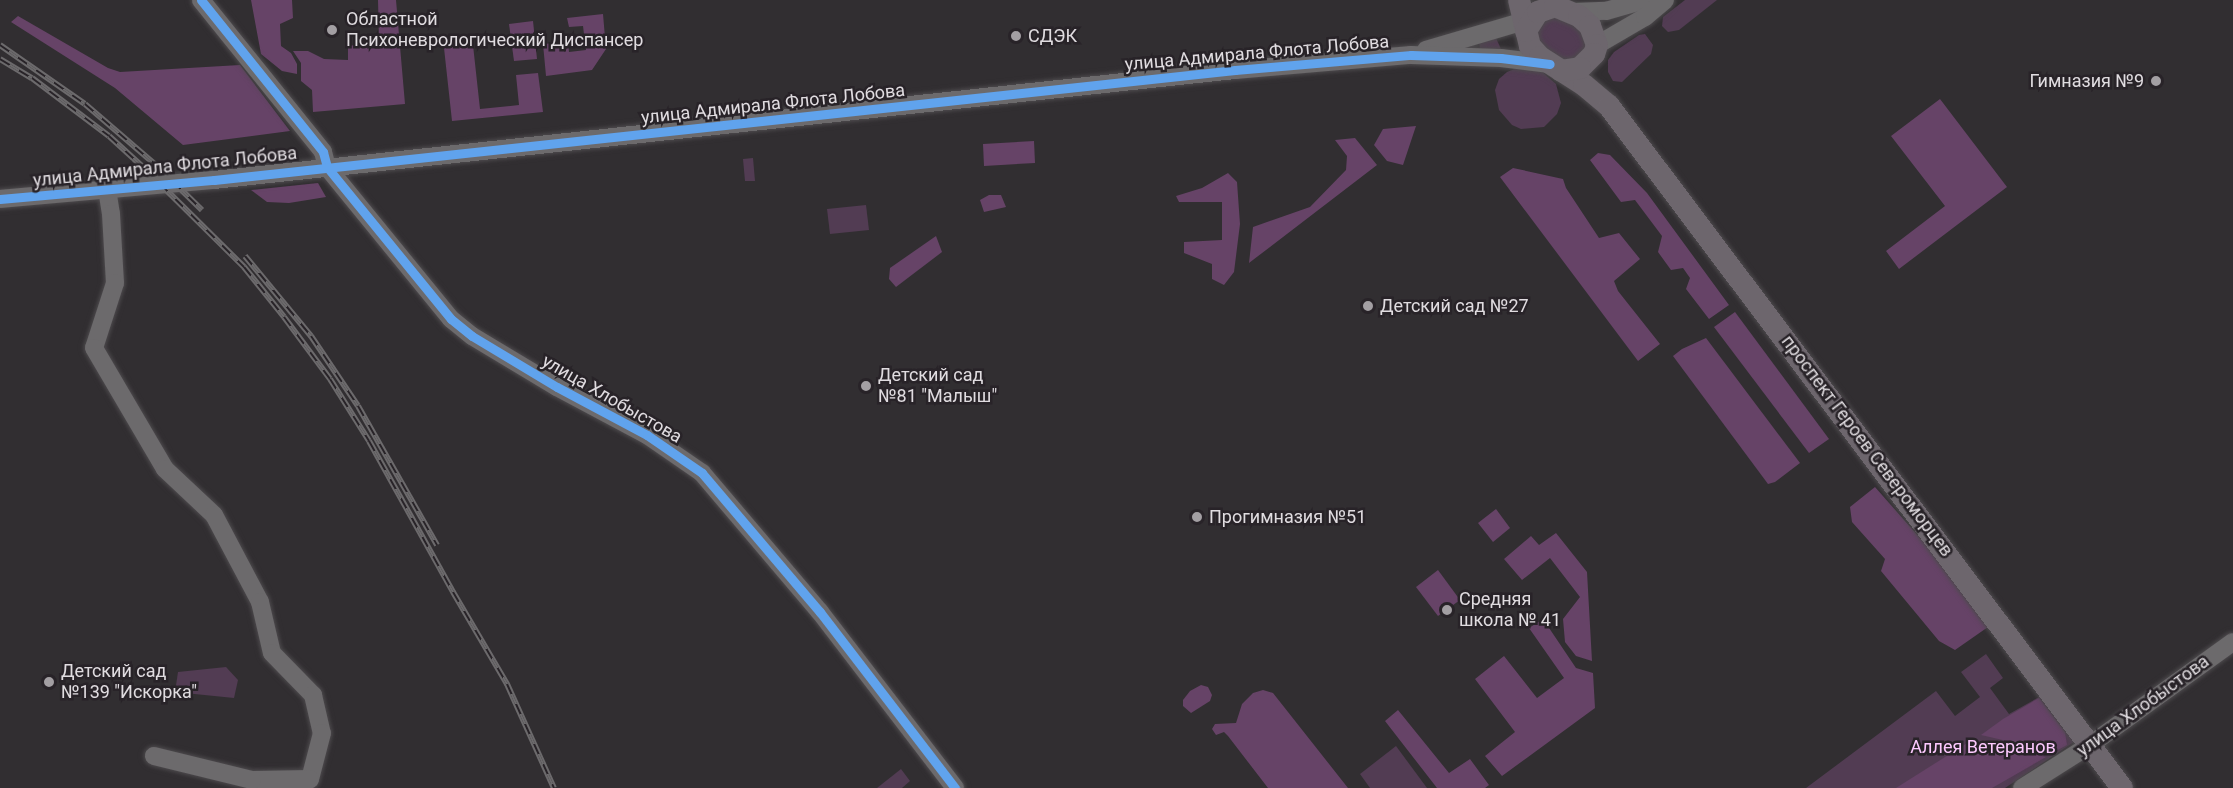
<!DOCTYPE html>
<meta charset="utf-8">
<style>
body{margin:0}
#map{position:relative;width:2233px;height:788px;overflow:hidden;background:#312e31;font-family:Roboto,sans-serif}
div>[style]{position:absolute}
.green>*{inset:0;background:#523c53}
.forest>*{inset:0;background:#664367}
.roads{filter:drop-shadow(0 0 2px #4d4a4d) drop-shadow(0 0 2px #4d4a4d)}
.minor>*{height:18px;margin:-9px;padding:0 9px;transform-origin:9px;border-radius:9px;background:#6c6a6c}
.major>*{height:22px;margin:-11px;padding:0 11px;transform-origin:11px;border-radius:11px;background:#6d666d}
.rail>*{height:6px;margin-top:-3px;transform-origin:0;background:repeating-linear-gradient(90deg,#282328 0 11px,#6c6a6c 0 22px);box-sizing:border-box;border-block:2px solid #6c6a6c}
.cycleway>*{height:9px;margin:-4.5px;padding:0 4.5px;transform-origin:4.5px;border-radius:4.5px;background:#60a3ed}
.dots>*{width:16px;height:16px;translate:-50% -50%;box-sizing:border-box;border:3px solid #282328;border-radius:50%}
span{translate:-50% -50%;white-space:nowrap;text-align:center;line-height:1.15;-webkit-text-stroke:5px #282328;paint-order:stroke}
.poi-label{font-size:18px;color:#e0dce0}
.left{translate:0 -50%;text-align:left}
.right{translate:-100% -50%;text-align:right}
.street-label{font-size:18px;color:#e0dce0}
.park-label{font-size:18px;color:#fcc9fe}
</style>
<div id="map">
<div class="green">
<i style="clip-path:polygon(1685px 0,1717px 0,1679px 30px,1668px 32px,1662px 26px,1663px 17px)"></i>
<i style="clip-path:polygon(1556px 14px,1584px 29px,1587px 48px,1570px 64px,1539px 49px,1537px 22px)"></i>
<i style="clip-path:polygon(1645px 34px,1653px 45px,1651px 54px,1622px 82px,1613px 81px,1608px 72px,1608px 60px,1614px 52px,1639px 35px)"></i>
<i style="clip-path:polygon(1496px 38px,1501px 49px,1480px 49px,1479px 42px)"></i>
<i style="clip-path:polygon(1517px 68px,1540px 70px,1556px 84px,1561px 103px,1557px 114px,1544px 127px,1521px 129px,1512px 125px,1499px 110px,1495px 90px,1499px 79px,1507px 72px)"></i>
<i style="clip-path:polygon(753px 158px,755px 181px,745px 181px,743px 159px)"></i>
<i style="clip-path:polygon(866px 205px,869px 230px,830px 234px,827px 209px)"></i>
<i style="clip-path:polygon(1986px 654px,2003px 678px,1990px 688px,2009px 714px,2041px 696px,2074px 742px,2005px 788px,1806px 788px,1936px 691px,1955px 716px,1980px 697px,1961px 672px)"></i>
<i style="clip-path:polygon(226px 667px,238px 680px,234px 698px,175px 692px,178px 672px)"></i>
<i style="clip-path:polygon(1396px 746px,1427px 788px,1370px 788px,1360px 774px)"></i>
<i style="clip-path:polygon(901px 769px,910px 781px,902px 788px,877px 788px)"></i>
</div>
<div class="forest">
<i style="clip-path:polygon(251px 0,292px 0,293px 18px,280px 24px,281px 46px,291px 53px,297px 64px,297px 74px,282px 71px,261px 54px)"></i>
<i style="clip-path:polygon(378px 0,396px 0,405px 104px,313px 112px,312px 90px,301px 81px,301px 63px,293px 51px,308px 51px,324px 59px,348px 60px,348px 46px,379px 42px)"></i>
<i style="clip-path:polygon(603px 14px,606px 49px,592px 70px,546px 76px,543px 44px,568px 42px,569px 52px,586px 50px,583px 26px,569px 27px,567px 18px)"></i>
<i style="clip-path:polygon(18px 16px,108px 68px,120px 72px,240px 65px,290px 131px,183px 145px,115px 88px,11px 22px)"></i>
<i style="clip-path:polygon(533px 21px,537px 59px,514px 61px,509px 24px)"></i>
<i style="clip-path:polygon(473px 45px,480px 109px,519px 105px,516px 75px,538px 73px,543px 112px,452px 121px,444px 48px)"></i>
<i style="clip-path:polygon(1940px 99px,2007px 187px,1899px 269px,1886px 251px,1945px 206px,1891px 136px)"></i>
<i style="clip-path:polygon(1416px 126px,1403px 165px,1387px 161px,1374px 145px,1383px 129px)"></i>
<i style="clip-path:polygon(1355px 138px,1377px 165px,1249px 263px,1253px 227px,1310px 207px,1346px 170px,1347px 156px,1335px 140px)"></i>
<i style="clip-path:polygon(1034px 141px,1035px 163px,984px 166px,983px 144px)"></i>
<i style="clip-path:polygon(1598px 153px,1610px 155px,1647px 193px,1729px 305px,1709px 319px,1686px 289px,1690px 278px,1683px 268px,1671px 270px,1658px 252px,1662px 236px,1635px 200px,1621px 202px,1590px 160px)"></i>
<i style="clip-path:polygon(1513px 168px,1563px 179px,1566px 188px,1599px 238px,1619px 233px,1640px 259px,1614px 281px,1618px 291px,1660px 344px,1638px 361px,1500px 177px)"></i>
<i style="clip-path:polygon(1228px 173px,1237px 182px,1240px 224px,1234px 272px,1224px 285px,1212px 279px,1212px 264px,1184px 253px,1184px 242px,1222px 240px,1222px 202px,1179px 202px,1176px 196px,1202px 188px)"></i>
<i style="clip-path:polygon(318px 183px,326px 197px,289px 203px,267px 202px,251px 190px)"></i>
<i style="clip-path:polygon(989px 195px,1001px 195px,1006px 207px,984px 212px,980px 200px)"></i>
<i style="clip-path:polygon(936px 236px,942px 252px,896px 287px,889px 279px,890px 268px)"></i>
<i style="clip-path:polygon(1735px 312px,1829px 439px,1809px 453px,1714px 327px)"></i>
<i style="clip-path:polygon(1706px 338px,1800px 463px,1775px 482px,1768px 484px,1673px 356px,1682px 349px)"></i>
<i style="clip-path:polygon(1875px 487px,1935px 555px,1988px 627px,1955px 650px,1939px 641px,1881px 571px,1885px 559px,1852px 522px,1850px 507px)"></i>
<i style="clip-path:polygon(1496px 509px,1510px 528px,1493px 542px,1478px 523px)"></i>
<i style="clip-path:polygon(1556px 533px,1587px 572px,1592px 661px,1576px 656px,1565px 642px,1563px 619px,1580px 597px,1550px 558px,1522px 580px,1504px 559px,1531px 536px,1539px 545px)"></i>
<i style="clip-path:polygon(1438px 570px,1460px 600px,1438px 616px,1416px 587px)"></i>
<i style="clip-path:polygon(1543px 619px,1576px 668px,1593px 673px,1595px 708px,1502px 776px,1485px 756px,1515px 732px,1475px 679px,1504px 656px,1537px 698px,1564px 678px,1529px 628px)"></i>
<i style="clip-path:polygon(1201px 685px,1208px 687px,1212px 695px,1210px 701px,1191px 713px,1183px 706px,1183px 700px,1190px 691px)"></i>
<i style="clip-path:polygon(1263px 690px,1273px 693px,1348px 788px,1268px 788px,1228px 736px,1224px 732px,1216px 735px,1212px 729px,1215px 724px,1236px 723px,1242px 704px,1253px 693px)"></i>
<i style="clip-path:polygon(2039px 698px,2065px 732px,2067px 745px,2054px 752px,1981px 735px,2003px 719px)"></i>
<i style="clip-path:polygon(1398px 710px,1449px 773px,1470px 759px,1489px 785px,1485px 788px,1437px 788px,1385px 721px)"></i>
<i style="clip-path:polygon(1972px 740px,2046px 757px,1992px 788px,1896px 788px)"></i>
</div>
<div class="roads">
<div class="minor">
<i style="left:201px;top:0;width:195px;rotate:51.2deg"></i>
<i style="left:323px;top:152px;width:16px;rotate:75deg"></i>
<i style="left:327px;top:167px;width:196px;rotate:50.8deg"></i>
<i style="left:451px;top:319px;width:27px;rotate:39deg"></i>
<i style="left:472px;top:336px;width:99px;rotate:31deg"></i>
<i style="left:557px;top:387px;width:102px;rotate:28.1deg"></i>
<i style="left:647px;top:435px;width:67px;rotate:34.6deg"></i>
<i style="left:702px;top:473px;width:182px;rotate:49.7deg"></i>
<i style="left:820px;top:612px;width:222px;rotate:52.5deg"></i>
<i style="left:1572px;top:12px;width:34px;rotate:-2deg"></i>
<i style="left:1606px;top:11px;width:40px;rotate:-16deg"></i>
<i style="left:1597px;top:45px;width:56px;rotate:-30.3deg"></i>
<i style="left:1645px;top:17px;width:26px;rotate:-40deg"></i>
<i style="left:1426px;top:50px;width:109px;rotate:-16.4deg"></i>
<i style="left:107px;top:189px;width:25px;rotate:81deg"></i>
<i style="left:111px;top:214px;width:69px;rotate:86.7deg"></i>
<i style="left:115px;top:283px;width:68px;rotate:107.9deg"></i>
<i style="left:94px;top:348px;width:140px;rotate:59.6deg"></i>
<i style="left:165px;top:469px;width:67px;rotate:43.2deg"></i>
<i style="left:214px;top:515px;width:98px;rotate:62.1deg"></i>
<i style="left:260px;top:602px;width:52px;rotate:76.8deg"></i>
<i style="left:272px;top:653px;width:59px;rotate:45.7deg"></i>
<i style="left:313px;top:695px;width:39px;rotate:77deg"></i>
<i style="left:322px;top:733px;width:48px;rotate:104.6deg"></i>
<i style="left:310px;top:779px;width:58px;rotate:179deg"></i>
<i style="left:252px;top:780px;width:101px;rotate:-166.2deg"></i>
<i style="left:0;top:199px;width:215px;rotate:-5.1deg"></i>
<i style="left:214px;top:180px;width:1027px;rotate:-6.15deg"></i>
<i style="left:1235px;top:70px;width:177px;rotate:-4.9deg"></i>
<i style="left:1411px;top:55px;width:90px;rotate:1.9deg"></i>
<i style="left:1501px;top:58px;width:49px;rotate:7deg"></i>
<i style="left:2022px;top:788px;width:80px;rotate:-32.3deg"></i>
<i style="left:2090px;top:745px;width:176px;rotate:-35.8deg"></i>
</div>
<div class="major">
<i style="left:1519px;top:0;width:47px;rotate:76.6deg"></i>
<i style="left:1530px;top:46px;width:15px;rotate:48deg"></i>
<i style="left:1540px;top:57px;width:52px;rotate:32.5deg"></i>
<i style="left:1584px;top:85px;width:33px;rotate:40deg"></i>
<i style="left:1609px;top:106px;width:853px;rotate:53.05deg"></i>
<i style="left:1526px;top:31px;width:22px;rotate:-58deg"></i>
<i style="left:1538px;top:12px;width:18px;rotate:-19deg"></i>
<i style="left:1555px;top:6px;width:26px;rotate:23deg"></i>
<i style="left:1579px;top:16px;width:15px;rotate:42deg"></i>
<i style="left:1590px;top:26px;width:20px;rotate:70deg"></i>
<i style="left:1597px;top:45px;width:9px;rotate:108deg"></i>
<i style="left:1594px;top:54px;width:20px;rotate:135deg"></i>
<i style="left:1580px;top:68px;width:19px;rotate:171deg"></i>
</div>
</div>
<div class="rail">
<i style="left:0;top:45px;width:103px;rotate:34.8deg"></i>
<i style="left:85px;top:104px;width:95px;rotate:40.7deg"></i>
<i style="left:157px;top:166px;width:63px;rotate:44.4deg"></i>
<i style="left:0;top:59px;width:37px;rotate:31deg"></i>
<i style="left:32px;top:78px;width:96px;rotate:37deg"></i>
<i style="left:109px;top:136px;width:47px;rotate:42.4deg"></i>
<i style="left:144px;top:168px;width:141px;rotate:44.7deg"></i>
<i style="left:244px;top:267px;width:64px;rotate:51.3deg"></i>
<i style="left:284px;top:317px;width:77px;rotate:53.4deg"></i>
<i style="left:330px;top:379px;width:73px;rotate:57.8deg"></i>
<i style="left:369px;top:441px;width:173px;rotate:60.9deg"></i>
<i style="left:453px;top:592px;width:107px;rotate:59.6deg"></i>
<i style="left:507px;top:684px;width:114px;rotate:65.7deg"></i>
<i style="left:245px;top:256px;width:104px;rotate:50.5deg"></i>
<i style="left:311px;top:336px;width:84px;rotate:56.1deg"></i>
<i style="left:358px;top:406px;width:160px;rotate:60.4deg"></i>
</div>
<div class="cycleway">
<i style="left:201px;top:0;width:195px;rotate:51.2deg"></i>
<i style="left:323px;top:152px;width:16px;rotate:75deg"></i>
<i style="left:327px;top:167px;width:196px;rotate:50.8deg"></i>
<i style="left:451px;top:319px;width:27px;rotate:39deg"></i>
<i style="left:472px;top:336px;width:99px;rotate:31deg"></i>
<i style="left:557px;top:387px;width:102px;rotate:28.1deg"></i>
<i style="left:647px;top:435px;width:67px;rotate:34.6deg"></i>
<i style="left:702px;top:473px;width:182px;rotate:49.7deg"></i>
<i style="left:820px;top:612px;width:222px;rotate:52.5deg"></i>
<i style="left:0;top:199px;width:215px;rotate:-5.1deg"></i>
<i style="left:214px;top:180px;width:1027px;rotate:-6.15deg"></i>
<i style="left:1235px;top:70px;width:177px;rotate:-4.9deg"></i>
<i style="left:1411px;top:55px;width:90px;rotate:1.9deg"></i>
<i style="left:1501px;top:58px;width:49px;rotate:7deg"></i>
</div>
<div class="dots">
<i style="left:332px;top:30px;background:#a39fa3"></i>
<i style="left:1016px;top:36px;background:#a39fa3"></i>
<i style="left:2156px;top:81px;background:#a39fa3"></i>
<i style="left:1368px;top:306px;background:#a39fa3"></i>
<i style="left:866px;top:386px;background:#a39fa3"></i>
<i style="left:1197px;top:517px;background:#a39fa3"></i>
<i style="left:1447px;top:610px;background:#a39fa3"></i>
<i style="left:49px;top:682px;background:#a39fa3"></i>
</div>
<div class="poi-label">
<span class="left" style="left:346px;top:30px">Областной<br>Психоневрологический Диспансер</span>
<span class="left" style="left:1028px;top:36px">СДЭК</span>
<span class="right" style="left:2144px;top:81px">Гимназия №9</span>
<span class="left" style="left:1380px;top:306px">Детский сад №27</span>
<span class="left" style="left:878px;top:386px">Детский сад<br>№81 "Малыш"</span>
<span class="left" style="left:1209px;top:517px">Прогимназия №51</span>
<span class="left" style="left:1459px;top:610px">Средняя<br>школа № 41</span>
<span class="left" style="left:61px;top:682px">Детский сад<br>№139 "Искорка"</span>
</div>
<div class="street-label">
<span style="left:1257px;top:53px;rotate:-5deg">улица Адмирала Флота Лобова</span>
<span style="left:773px;top:104px;rotate:-6deg">улица Адмирала Флота Лобова</span>
<span style="left:165px;top:167px;rotate:-6deg">улица Адмирала Флота Лобова</span>
<span style="left:612px;top:399px;rotate:30deg">улица Хлобыстова</span>
<span style="left:1867px;top:446px;rotate:53deg">проспект Героев Североморцев</span>
<span style="left:2143px;top:706px;rotate:-36deg">улица Хлобыстова</span>
</div>
<div class="park-label">
<span style="left:1983px;top:747px">Аллея Ветеранов</span>
</div>
</div>
